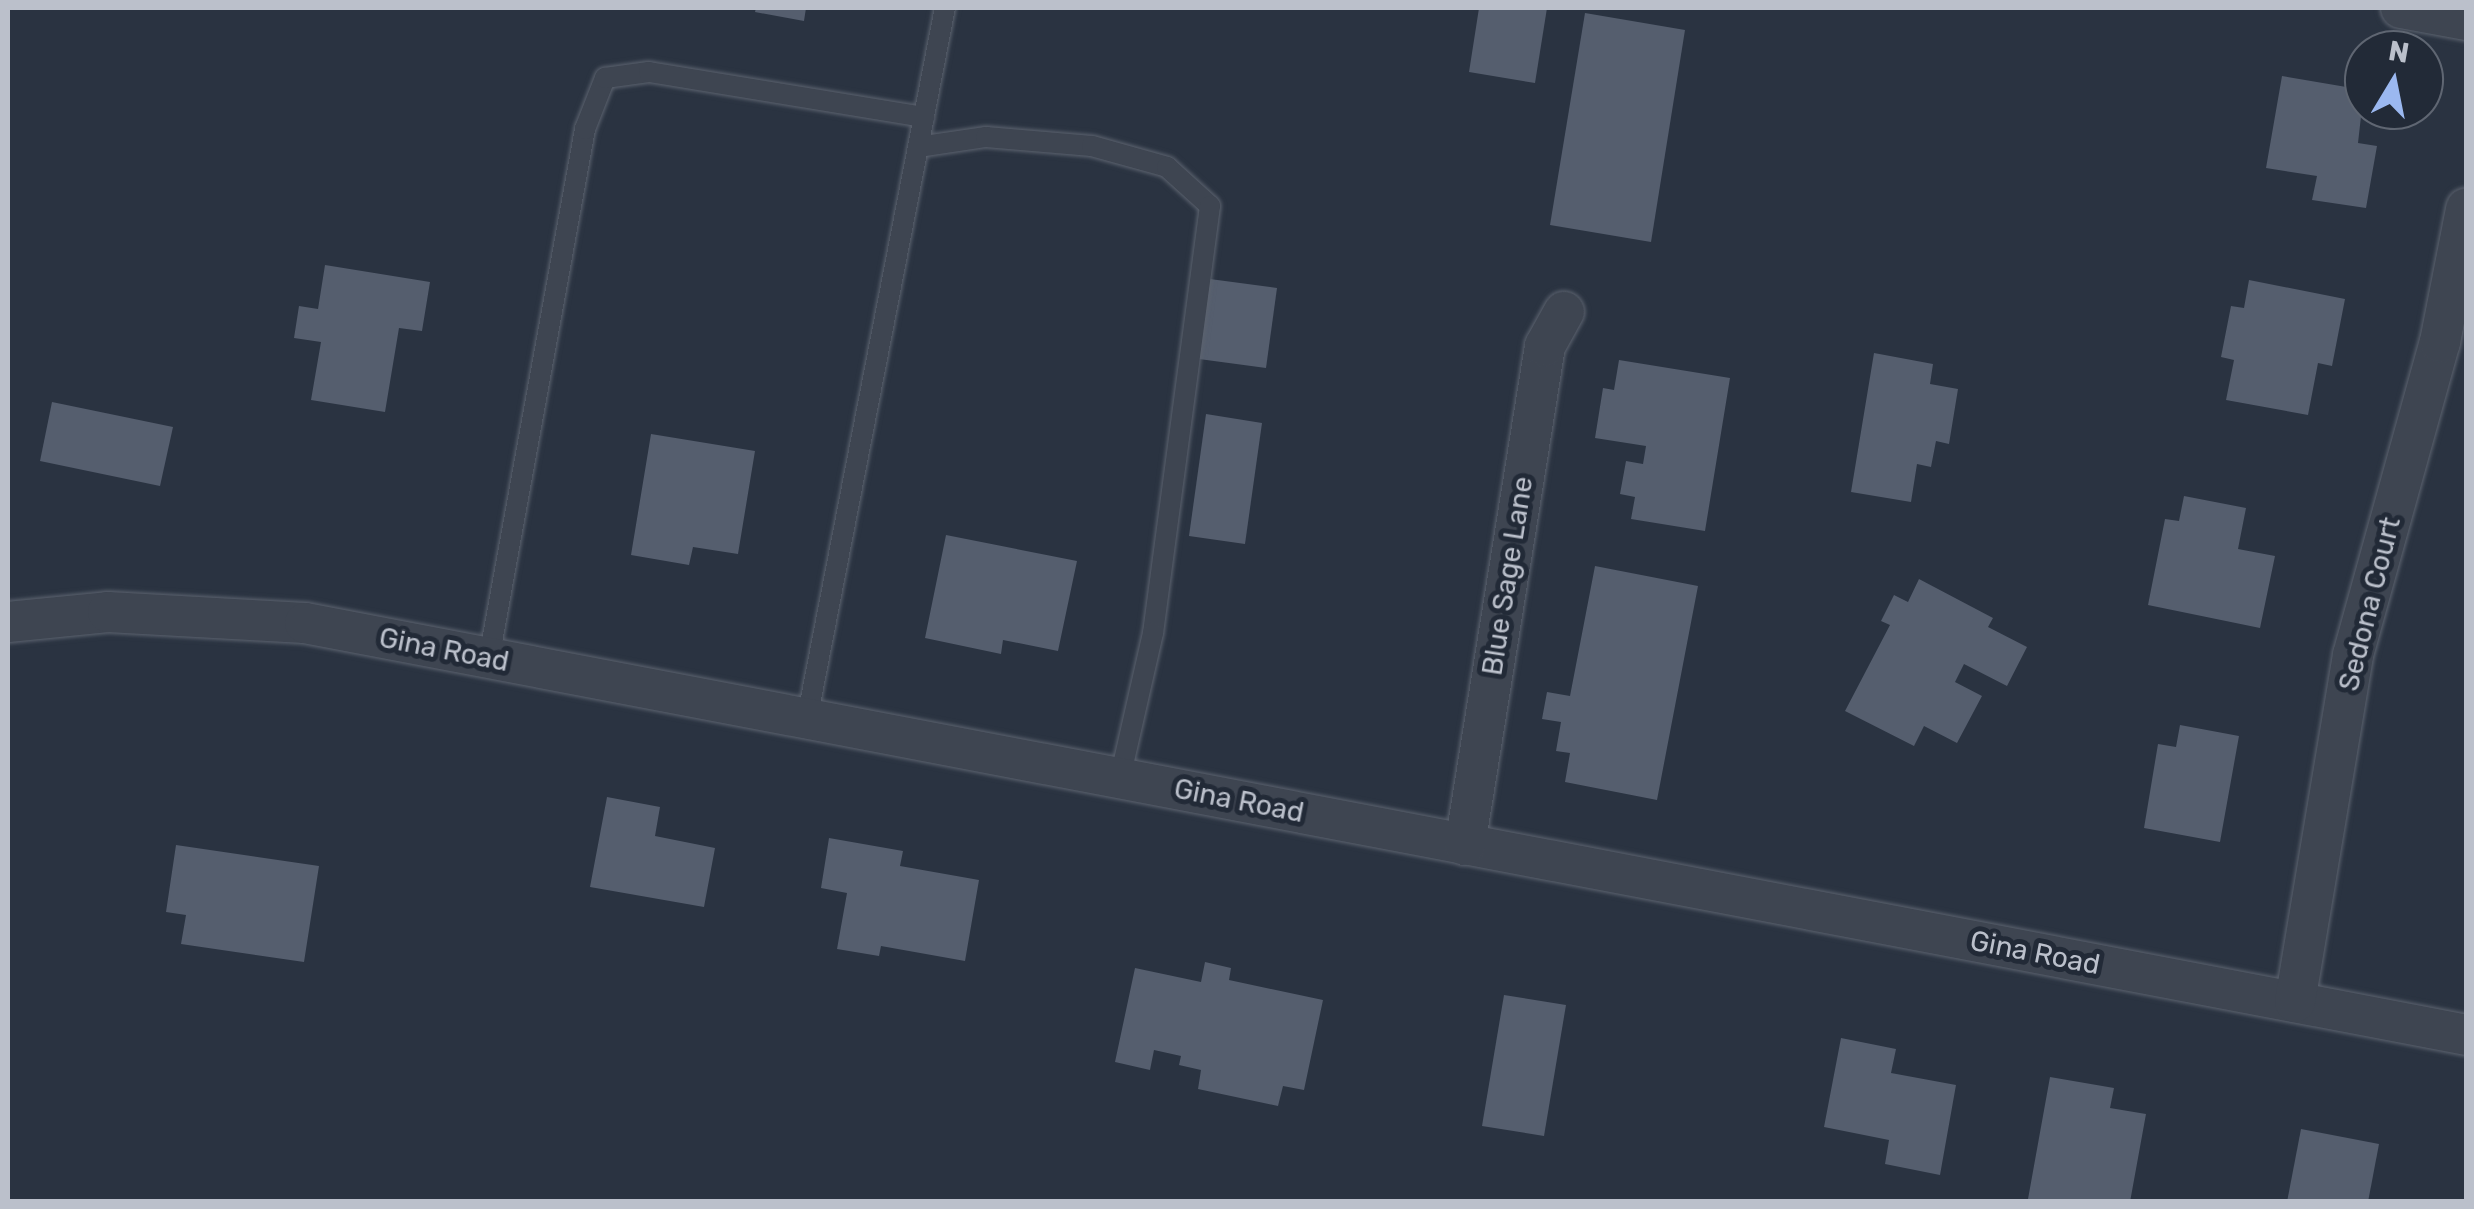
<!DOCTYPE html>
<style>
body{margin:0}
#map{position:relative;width:2474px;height:1209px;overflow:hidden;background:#2a3341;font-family:Rubik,sans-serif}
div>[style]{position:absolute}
.building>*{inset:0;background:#555e6e}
.roads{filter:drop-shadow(0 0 2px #5c636f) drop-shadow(0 0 2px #5c636f)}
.lane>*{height:20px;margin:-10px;padding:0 10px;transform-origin:10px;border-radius:10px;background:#3e4551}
.street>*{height:40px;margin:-20px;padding:0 20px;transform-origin:20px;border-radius:20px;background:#3e4551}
span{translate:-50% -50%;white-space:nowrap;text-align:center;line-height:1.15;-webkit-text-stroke:10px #222a37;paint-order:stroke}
.street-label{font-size:28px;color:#bbc0cb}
.frame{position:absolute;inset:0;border:10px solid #bbc0cb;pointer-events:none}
.north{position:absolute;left:2344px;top:30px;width:100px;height:100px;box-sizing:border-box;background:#222a37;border:2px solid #5f6672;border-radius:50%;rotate:10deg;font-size:28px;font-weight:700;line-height:40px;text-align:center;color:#bbc0cb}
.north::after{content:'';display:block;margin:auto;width:35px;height:45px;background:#9bb8f0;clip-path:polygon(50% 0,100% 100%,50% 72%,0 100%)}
</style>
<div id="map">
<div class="building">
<i style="clip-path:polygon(756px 8px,806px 8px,804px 21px,755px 12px)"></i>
<i style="clip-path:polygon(1479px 8px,1547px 8px,1535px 83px,1469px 72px)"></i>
<i style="clip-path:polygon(1585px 13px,1685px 30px,1651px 242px,1550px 225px)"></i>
<i style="clip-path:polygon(2282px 76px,2364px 90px,2358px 143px,2377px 146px,2366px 208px,2312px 200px,2317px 176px,2266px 168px)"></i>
<i style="clip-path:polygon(325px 265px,430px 282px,422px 331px,399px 328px,385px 412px,311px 400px,321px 342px,294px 338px,299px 306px,318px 309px)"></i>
<i style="clip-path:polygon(1210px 279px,1277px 288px,1266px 368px,1199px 359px)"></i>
<i style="clip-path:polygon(2249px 280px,2345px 299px,2332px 366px,2318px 363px,2308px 415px,2226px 400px,2234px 360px,2221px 357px,2231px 306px,2244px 308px)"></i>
<i style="clip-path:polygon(1874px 353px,1933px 364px,1930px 384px,1958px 389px,1949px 444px,1936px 441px,1931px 467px,1917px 464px,1911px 502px,1851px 492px)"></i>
<i style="clip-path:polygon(1619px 360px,1730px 378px,1705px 531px,1631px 519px,1635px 497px,1620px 494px,1626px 461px,1643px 464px,1646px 446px,1595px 438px,1603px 388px,1614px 390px)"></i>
<i style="clip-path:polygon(52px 402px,173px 427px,160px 486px,40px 461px)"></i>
<i style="clip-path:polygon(1206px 414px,1262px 423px,1245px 544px,1189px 536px)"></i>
<i style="clip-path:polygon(651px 434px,755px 451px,738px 554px,693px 547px,689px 565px,631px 555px)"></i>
<i style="clip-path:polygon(2184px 496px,2246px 508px,2238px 549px,2275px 556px,2260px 628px,2148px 605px,2165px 519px,2179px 521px)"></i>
<i style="clip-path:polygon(946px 535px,1077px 561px,1058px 651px,1003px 640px,1001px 654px,925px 638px)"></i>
<i style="clip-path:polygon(1595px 566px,1698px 586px,1657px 800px,1565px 782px,1570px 753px,1556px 751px,1561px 722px,1542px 719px,1547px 692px,1570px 696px)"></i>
<i style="clip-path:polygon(1919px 579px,1993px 618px,1988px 627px,2027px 647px,2007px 686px,1964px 664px,1955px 682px,1982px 696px,1957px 743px,1924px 726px,1914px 746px,1845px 711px,1890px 625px,1881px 621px,1894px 595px,1908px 602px)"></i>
<i style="clip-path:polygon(2180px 725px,2239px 736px,2220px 842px,2144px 828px,2158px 744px,2176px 747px)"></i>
<i style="clip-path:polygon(607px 797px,660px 807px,655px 836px,715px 848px,704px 907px,590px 887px)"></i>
<i style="clip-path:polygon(829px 838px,903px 851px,900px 866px,979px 880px,965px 961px,881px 946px,879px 956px,837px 949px,847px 893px,821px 888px)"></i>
<i style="clip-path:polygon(176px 845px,319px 866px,304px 962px,181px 944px,186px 915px,166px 912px)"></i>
<i style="clip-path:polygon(1205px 962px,1231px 968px,1229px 980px,1323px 1000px,1304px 1090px,1283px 1086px,1278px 1106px,1198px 1089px,1201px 1070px,1179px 1065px,1181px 1056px,1154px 1050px,1150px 1070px,1115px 1062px,1135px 968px,1201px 982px)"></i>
<i style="clip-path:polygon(1504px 995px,1566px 1005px,1544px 1136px,1482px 1126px)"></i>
<i style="clip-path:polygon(1841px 1038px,1896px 1049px,1891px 1073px,1956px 1085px,1940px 1175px,1885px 1164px,1889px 1140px,1824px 1127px)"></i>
<i style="clip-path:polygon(2050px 1077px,2114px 1088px,2110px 1108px,2146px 1114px,2130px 1202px,2028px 1199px)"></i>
<i style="clip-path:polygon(2301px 1129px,2379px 1144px,2368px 1202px,2287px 1202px)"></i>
</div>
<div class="roads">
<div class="lane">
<i style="left:918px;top:147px;width:69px;rotate:-8.4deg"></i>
<i style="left:986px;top:137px;width:106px;rotate:4.9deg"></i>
<i style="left:1092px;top:146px;width:78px;rotate:15.6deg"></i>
<i style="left:1167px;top:167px;width:58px;rotate:42.2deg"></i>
<i style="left:1210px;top:206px;width:431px;rotate:97.6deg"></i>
<i style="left:1153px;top:633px;width:149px;rotate:102.8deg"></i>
<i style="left:489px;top:658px;width:538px;rotate:-79.71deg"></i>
<i style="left:585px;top:129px;width:55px;rotate:-68.6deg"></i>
<i style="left:605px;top:78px;width:44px;rotate:-7.8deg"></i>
<i style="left:649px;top:72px;width:279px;rotate:9.3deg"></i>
<i style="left:807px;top:719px;width:724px;rotate:-79.02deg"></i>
</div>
<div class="street">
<i style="left:2401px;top:8px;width:66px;rotate:10.5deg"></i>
<i style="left:8px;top:622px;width:100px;rotate:-5.7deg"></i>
<i style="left:108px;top:612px;width:197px;rotate:3.2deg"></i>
<i style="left:305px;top:623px;width:2200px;rotate:10.79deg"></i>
<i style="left:1465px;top:845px;width:505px;rotate:-80.89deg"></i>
<i style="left:1545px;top:346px;width:39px;rotate:-61deg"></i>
<i style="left:2295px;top:1002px;width:352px;rotate:-80.5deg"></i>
<i style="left:2353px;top:655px;width:325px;rotate:-74.5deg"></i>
<i style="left:2440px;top:342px;width:136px;rotate:-78.9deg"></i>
</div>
</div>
<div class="street-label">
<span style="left:1508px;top:576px;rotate:-81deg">Blue Sage Lane</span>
<span style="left:2370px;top:604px;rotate:-76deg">Sedona Court</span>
<span style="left:444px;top:650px;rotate:11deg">Gina Road</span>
<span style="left:1239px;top:801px;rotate:11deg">Gina Road</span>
<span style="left:2035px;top:953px;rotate:11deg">Gina Road</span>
</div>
<div class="frame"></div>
<div class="north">N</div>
</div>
